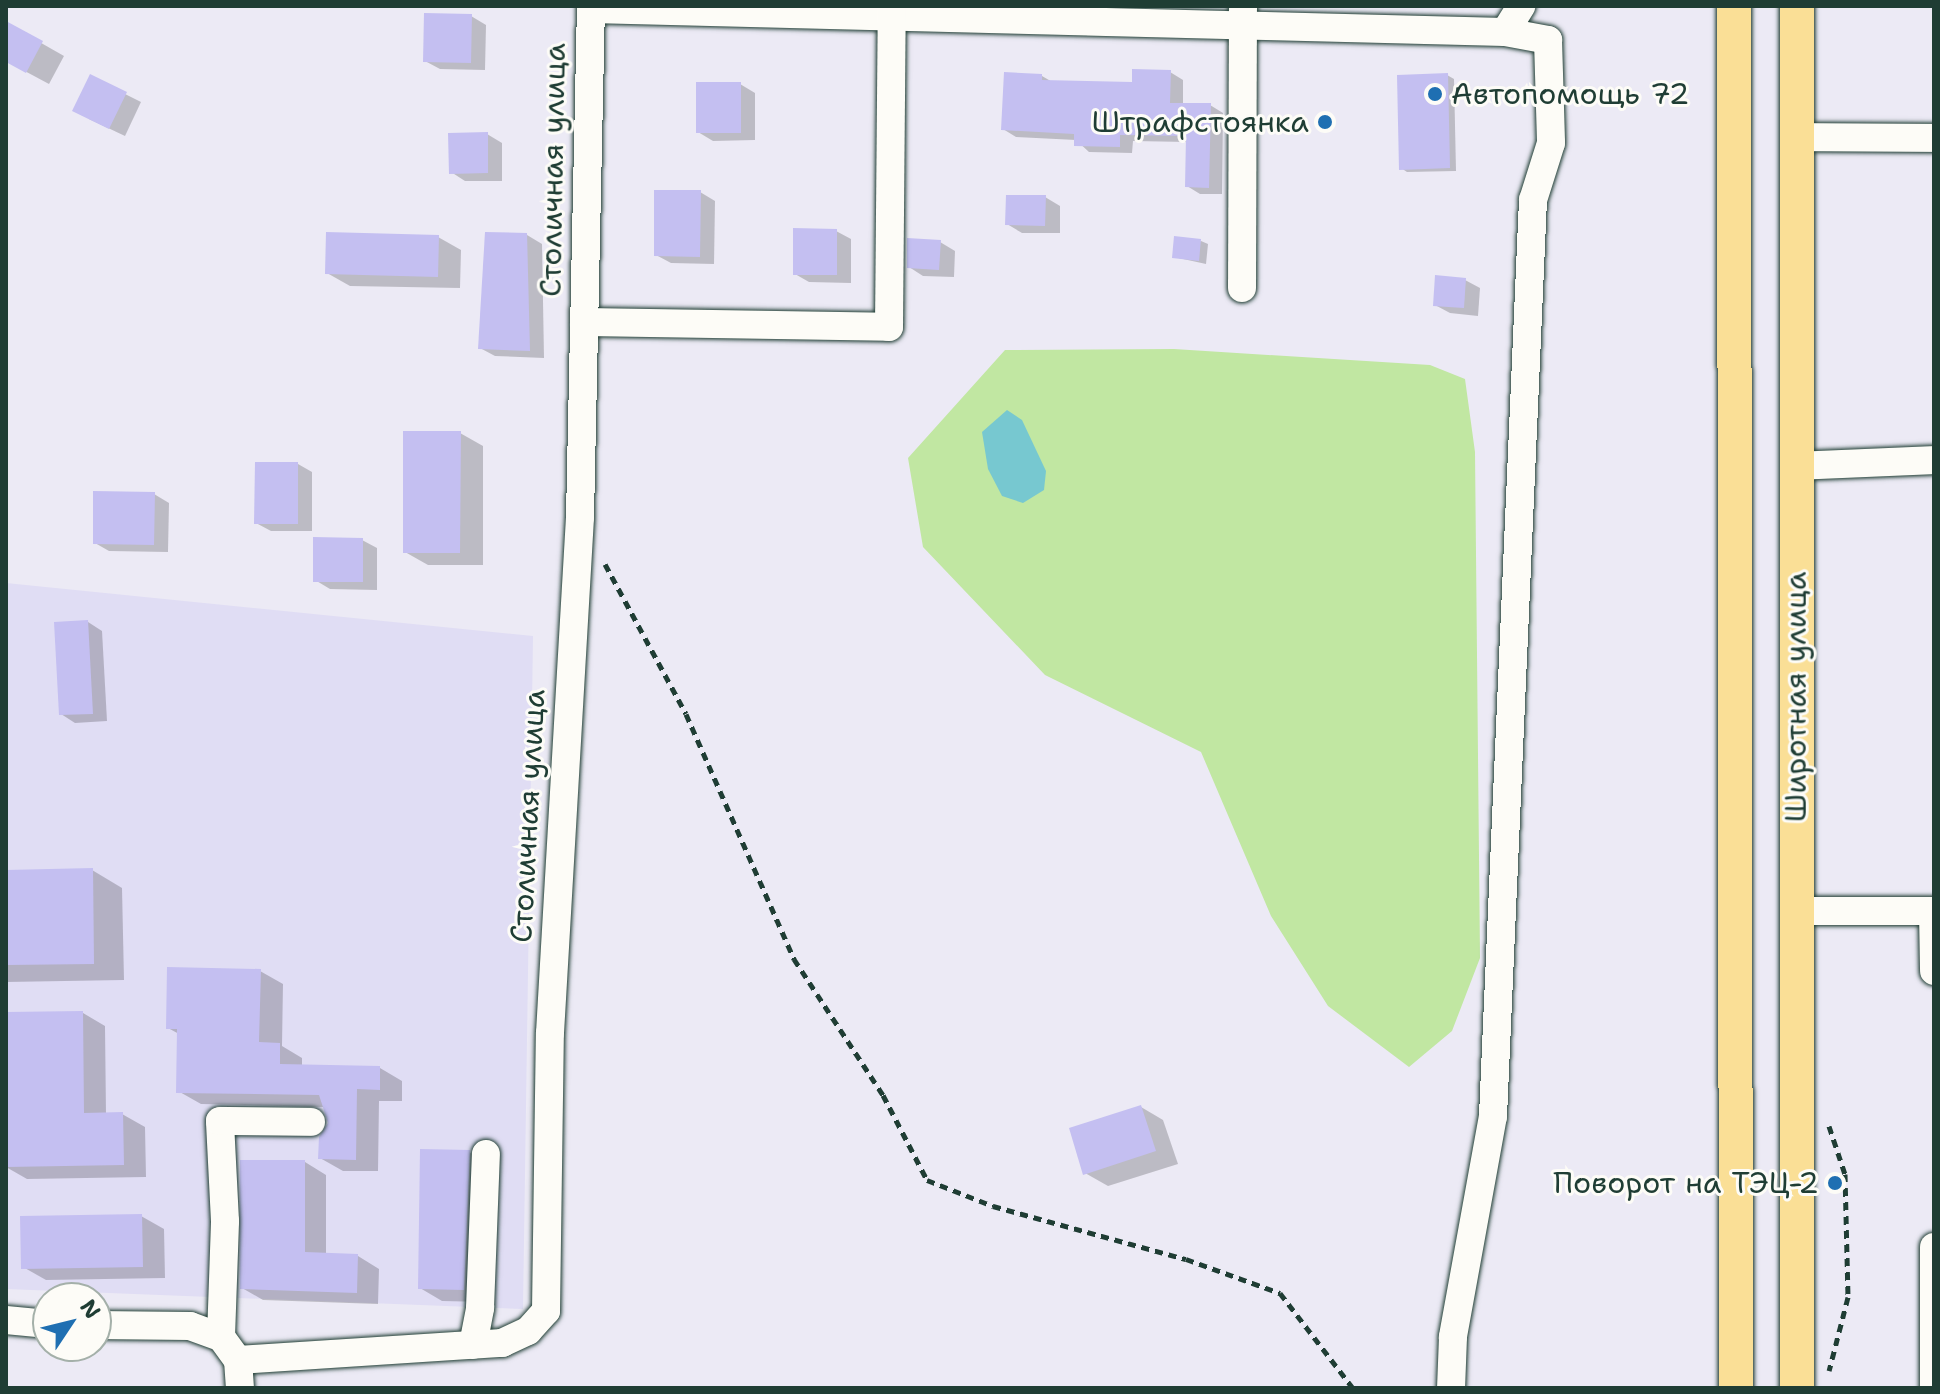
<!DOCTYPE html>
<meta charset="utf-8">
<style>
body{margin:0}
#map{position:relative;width:1940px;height:1394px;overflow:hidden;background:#eceaf5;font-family:"Shantell Sans",sans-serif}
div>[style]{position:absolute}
.built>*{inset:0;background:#e0ddf4}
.green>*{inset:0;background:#c1e7a2}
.water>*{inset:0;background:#77c8d0}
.shadow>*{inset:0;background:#0003}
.building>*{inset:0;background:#c4bff1}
.path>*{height:5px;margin-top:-2.5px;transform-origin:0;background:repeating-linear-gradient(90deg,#1f3d34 0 8px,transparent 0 14px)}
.roads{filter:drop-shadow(0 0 2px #1f3d34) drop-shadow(0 0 2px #1f3d34)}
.minor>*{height:28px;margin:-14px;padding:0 14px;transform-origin:14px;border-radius:14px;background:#fdfcf7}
.major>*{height:34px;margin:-17px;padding:0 17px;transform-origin:17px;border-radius:17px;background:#fadf96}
.dots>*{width:22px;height:22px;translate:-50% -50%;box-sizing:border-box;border:4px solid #fdfcf7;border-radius:50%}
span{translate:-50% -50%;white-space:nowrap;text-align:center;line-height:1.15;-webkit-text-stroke:6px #fdfcf7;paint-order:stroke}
.poi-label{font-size:30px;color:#1f3d34}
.left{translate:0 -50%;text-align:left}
.right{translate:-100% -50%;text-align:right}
.street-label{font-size:30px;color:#1f3d34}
.frame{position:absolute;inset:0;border:8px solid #1f3d34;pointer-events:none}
.north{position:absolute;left:32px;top:1282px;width:80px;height:80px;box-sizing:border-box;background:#fdfcf7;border:2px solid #a4b0a9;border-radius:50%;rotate:55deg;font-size:22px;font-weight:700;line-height:32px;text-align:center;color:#1f3d34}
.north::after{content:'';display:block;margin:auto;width:28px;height:36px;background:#1f6fb2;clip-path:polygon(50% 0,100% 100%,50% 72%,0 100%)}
</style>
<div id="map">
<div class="built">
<i style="clip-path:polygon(6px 583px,533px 636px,523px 1309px,6px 1289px)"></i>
</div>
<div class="green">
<i style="clip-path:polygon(1174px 349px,1430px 365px,1465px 379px,1475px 452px,1480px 958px,1452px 1031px,1409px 1067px,1328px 1006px,1271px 916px,1201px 752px,1045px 675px,923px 547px,908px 458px,1005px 350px)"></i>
</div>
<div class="water">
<i style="clip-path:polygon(1007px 410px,1022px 420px,1046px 471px,1044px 490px,1023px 503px,1002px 496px,988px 469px,982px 432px)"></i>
</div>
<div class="shadow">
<i style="clip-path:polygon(471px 16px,486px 25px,485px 70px,440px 69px,425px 61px)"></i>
<i style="clip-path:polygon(6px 23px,64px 56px,49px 84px,6px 61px)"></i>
<i style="clip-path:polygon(1170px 72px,1183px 80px,1183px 105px,1210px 105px,1223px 113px,1222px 194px,1200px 194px,1187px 186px,1188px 142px,1133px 141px,1132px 153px,1089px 152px,1076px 140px,1016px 137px,1003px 129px,1042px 76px,1054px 83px,1133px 84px)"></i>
<i style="clip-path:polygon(1447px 75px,1454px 79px,1456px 171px,1407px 172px,1401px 168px)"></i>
<i style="clip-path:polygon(91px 77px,141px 102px,125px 136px,89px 119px)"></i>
<i style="clip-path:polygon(740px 84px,755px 93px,755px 140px,713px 141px,698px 132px)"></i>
<i style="clip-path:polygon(487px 134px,502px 143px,502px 181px,465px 181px,451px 172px)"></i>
<i style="clip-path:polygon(700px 192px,715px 201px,714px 264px,671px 263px,656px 255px)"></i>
<i style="clip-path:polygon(1045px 197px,1060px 206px,1060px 233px,1022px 233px,1007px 224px)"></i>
<i style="clip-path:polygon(836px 231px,851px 239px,851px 283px,809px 282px,795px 274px)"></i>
<i style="clip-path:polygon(527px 235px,542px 244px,544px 358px,495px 356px,480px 348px)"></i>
<i style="clip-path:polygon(438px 237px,461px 250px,460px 288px,350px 286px,327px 273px)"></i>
<i style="clip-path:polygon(1201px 241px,1208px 244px,1206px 264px,1174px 257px)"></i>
<i style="clip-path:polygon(940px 242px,955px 251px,954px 277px,923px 276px,909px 267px)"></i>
<i style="clip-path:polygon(1465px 280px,1480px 288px,1478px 316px,1450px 313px,1435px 305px)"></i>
<i style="clip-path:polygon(460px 433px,483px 446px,483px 565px,428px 565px,405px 552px)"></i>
<i style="clip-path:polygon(298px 464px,312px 472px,312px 531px,271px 531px,256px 523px)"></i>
<i style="clip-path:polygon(154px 494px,169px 503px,168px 552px,109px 551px,95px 543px)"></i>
<i style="clip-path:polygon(362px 540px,377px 548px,377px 590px,330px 589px,315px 580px)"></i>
<i style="clip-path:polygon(88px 622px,102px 631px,107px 721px,75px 723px,61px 714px)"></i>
<i style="clip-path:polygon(92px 870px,122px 888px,124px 980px,6px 982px,6px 872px)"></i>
<i style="clip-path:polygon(260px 971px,283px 984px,282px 1046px,302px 1058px,302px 1066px,380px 1068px,402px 1081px,402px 1101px,379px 1101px,378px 1171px,343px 1171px,320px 1158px,330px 1123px,325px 1107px,201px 1104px,178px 1091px,179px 1034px,168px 1028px)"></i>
<i style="clip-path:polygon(83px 1013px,105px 1026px,106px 1114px,122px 1114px,145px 1127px,146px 1177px,27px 1179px,6px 1167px,6px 1014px)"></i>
<i style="clip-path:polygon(1141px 1107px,1163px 1120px,1178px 1164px,1108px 1186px,1085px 1173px)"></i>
<i style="clip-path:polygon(469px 1152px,492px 1165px,486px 1302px,442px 1301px,420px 1288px)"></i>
<i style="clip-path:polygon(305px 1162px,326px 1175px,326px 1255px,358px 1256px,379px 1269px,378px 1304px,263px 1300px,242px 1288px)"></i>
<i style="clip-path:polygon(141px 1216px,164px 1229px,165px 1278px,46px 1280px,23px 1267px)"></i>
</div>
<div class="building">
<i style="clip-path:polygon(424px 13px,472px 14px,471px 63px,423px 62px)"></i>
<i style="clip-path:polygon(6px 21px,43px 41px,26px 73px,6px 62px)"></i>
<i style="clip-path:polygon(1132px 69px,1171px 70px,1170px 103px,1211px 103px,1209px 188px,1185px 187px,1186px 136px,1120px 135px,1120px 147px,1074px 146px,1074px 134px,1001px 130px,1004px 72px,1042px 74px,1042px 80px,1132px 82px)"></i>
<i style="clip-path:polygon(1448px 73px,1450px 168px,1399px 170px,1397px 75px)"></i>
<i style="clip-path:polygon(90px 74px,127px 92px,109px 129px,72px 111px)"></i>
<i style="clip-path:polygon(696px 82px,741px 82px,741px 133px,696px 133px)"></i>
<i style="clip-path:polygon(488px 132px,488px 173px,449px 174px,448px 133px)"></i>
<i style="clip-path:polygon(654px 190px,701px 190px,700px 257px,654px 256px)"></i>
<i style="clip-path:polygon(1006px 195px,1046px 195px,1045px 226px,1005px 225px)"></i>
<i style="clip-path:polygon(793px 228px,837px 229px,837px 275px,793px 275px)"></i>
<i style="clip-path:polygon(326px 232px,439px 235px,438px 277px,325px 274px)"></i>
<i style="clip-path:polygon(485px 232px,527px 233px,530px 351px,478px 349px)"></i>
<i style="clip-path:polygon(1174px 236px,1201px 239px,1199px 261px,1172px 258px)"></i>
<i style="clip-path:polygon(907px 238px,941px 240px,939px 270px,907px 268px)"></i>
<i style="clip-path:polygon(1435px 275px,1466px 278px,1464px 308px,1433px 306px)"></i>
<i style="clip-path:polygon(403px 431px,461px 431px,460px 553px,403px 553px)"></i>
<i style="clip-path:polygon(255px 462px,298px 462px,298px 524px,254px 524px)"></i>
<i style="clip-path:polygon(93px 491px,155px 492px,154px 545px,93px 544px)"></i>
<i style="clip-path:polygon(313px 537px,363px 538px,363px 582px,313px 582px)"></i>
<i style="clip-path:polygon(88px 620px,93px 714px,59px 715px,54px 622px)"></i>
<i style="clip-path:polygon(93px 868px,94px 964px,6px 965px,6px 870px)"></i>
<i style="clip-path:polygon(167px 967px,261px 969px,259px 1042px,280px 1043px,280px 1064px,380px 1066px,380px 1090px,357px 1089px,356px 1160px,318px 1159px,319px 1137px,328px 1123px,319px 1095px,176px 1093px,177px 1029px,166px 1029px)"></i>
<i style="clip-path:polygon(83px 1011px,84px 1113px,123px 1112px,124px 1165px,6px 1167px,6px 1012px)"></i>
<i style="clip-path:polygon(1141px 1105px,1156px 1151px,1083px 1175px,1069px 1128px)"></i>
<i style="clip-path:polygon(420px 1149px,470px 1150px,464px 1290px,418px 1289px)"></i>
<i style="clip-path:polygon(240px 1160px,305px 1160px,305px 1252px,358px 1254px,357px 1293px,240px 1289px)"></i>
<i style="clip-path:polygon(142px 1214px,143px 1267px,21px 1269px,20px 1216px)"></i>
</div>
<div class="path">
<i style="left:605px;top:564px;width:170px;rotate:61.6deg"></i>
<i style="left:686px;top:714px;width:268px;rotate:66.2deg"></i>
<i style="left:794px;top:959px;width:163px;rotate:56.8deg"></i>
<i style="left:883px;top:1095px;width:96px;rotate:62.6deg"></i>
<i style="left:927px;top:1180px;width:71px;rotate:21.5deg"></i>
<i style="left:993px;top:1206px;width:200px;rotate:15.4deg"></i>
<i style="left:1186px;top:1259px;width:100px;rotate:19.9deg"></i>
<i style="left:1280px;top:1293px;width:120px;rotate:52.5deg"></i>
<i style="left:1829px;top:1126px;width:51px;rotate:71.6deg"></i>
<i style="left:1845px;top:1174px;width:123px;rotate:88.6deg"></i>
<i style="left:1848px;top:1297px;width:76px;rotate:104.4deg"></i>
</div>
<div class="roads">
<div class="minor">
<i style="left:591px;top:9px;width:914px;rotate:1.44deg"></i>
<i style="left:1505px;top:32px;width:44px;rotate:10.5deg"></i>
<i style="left:1548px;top:40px;width:103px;rotate:88.3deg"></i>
<i style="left:1551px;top:143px;width:60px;rotate:107.5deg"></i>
<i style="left:1533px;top:200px;width:917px;rotate:92.5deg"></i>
<i style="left:1493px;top:1116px;width:225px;rotate:100.3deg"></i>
<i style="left:1453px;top:1337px;width:51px;rotate:92.2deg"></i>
<i style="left:1505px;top:32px;width:31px;rotate:-58deg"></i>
<i style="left:1795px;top:137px;width:139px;rotate:0.4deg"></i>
<i style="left:1242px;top:288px;width:281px;rotate:-89.8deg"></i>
<i style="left:584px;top:322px;width:305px;rotate:0.9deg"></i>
<i style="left:889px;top:327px;width:321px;rotate:-89.5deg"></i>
<i style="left:1797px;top:466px;width:137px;rotate:-2.5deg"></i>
<i style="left:1795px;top:911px;width:138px"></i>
<i style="left:1933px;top:911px;width:60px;rotate:89deg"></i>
<i style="left:6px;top:1320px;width:42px;rotate:5.4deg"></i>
<i style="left:96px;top:1325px;width:94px;rotate:0.6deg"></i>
<i style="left:190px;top:1326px;width:33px;rotate:20deg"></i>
<i style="left:221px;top:1337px;width:29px;rotate:54deg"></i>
<i style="left:238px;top:1360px;width:28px;rotate:86deg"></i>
<i style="left:221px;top:1337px;width:116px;rotate:-88deg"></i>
<i style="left:225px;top:1221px;width:100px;rotate:-92.9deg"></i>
<i style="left:220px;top:1121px;width:91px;rotate:0.6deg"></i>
<i style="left:473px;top:1345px;width:38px;rotate:-79deg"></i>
<i style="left:480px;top:1308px;width:154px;rotate:-87.8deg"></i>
<i style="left:238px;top:1360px;width:265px;rotate:-3.7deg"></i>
<i style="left:502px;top:1343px;width:29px;rotate:-25deg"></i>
<i style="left:528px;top:1331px;width:27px;rotate:-48deg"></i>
<i style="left:546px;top:1311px;width:278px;rotate:-89.2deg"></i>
<i style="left:550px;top:1033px;width:517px;rotate:-86.67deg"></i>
<i style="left:580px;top:517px;width:511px;rotate:-88.77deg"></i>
<i style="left:1934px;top:1388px;width:141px;rotate:-90deg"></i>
</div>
<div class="major">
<i style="left:1734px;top:6px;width:1382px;rotate:89.92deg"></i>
<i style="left:1797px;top:1388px;width:1382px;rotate:-90deg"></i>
</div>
</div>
<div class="dots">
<i style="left:1435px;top:94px;background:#1f6fb2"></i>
<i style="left:1325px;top:122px;background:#1f6fb2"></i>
<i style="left:1835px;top:1183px;background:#1f6fb2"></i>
</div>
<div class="poi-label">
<span class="left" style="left:1451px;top:94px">Автопомощь 72</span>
<span class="right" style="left:1309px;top:122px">Штрафстоянка</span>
<span class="right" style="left:1819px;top:1183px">Поворот на ТЭЦ-2</span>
</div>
<div class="street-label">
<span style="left:553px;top:170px;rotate:-89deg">Столичная улица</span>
<span style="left:1796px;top:697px;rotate:-90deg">Широтная улица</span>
<span style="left:528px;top:816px;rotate:-87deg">Столичная улица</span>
</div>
<div class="frame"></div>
<div class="north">N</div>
</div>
